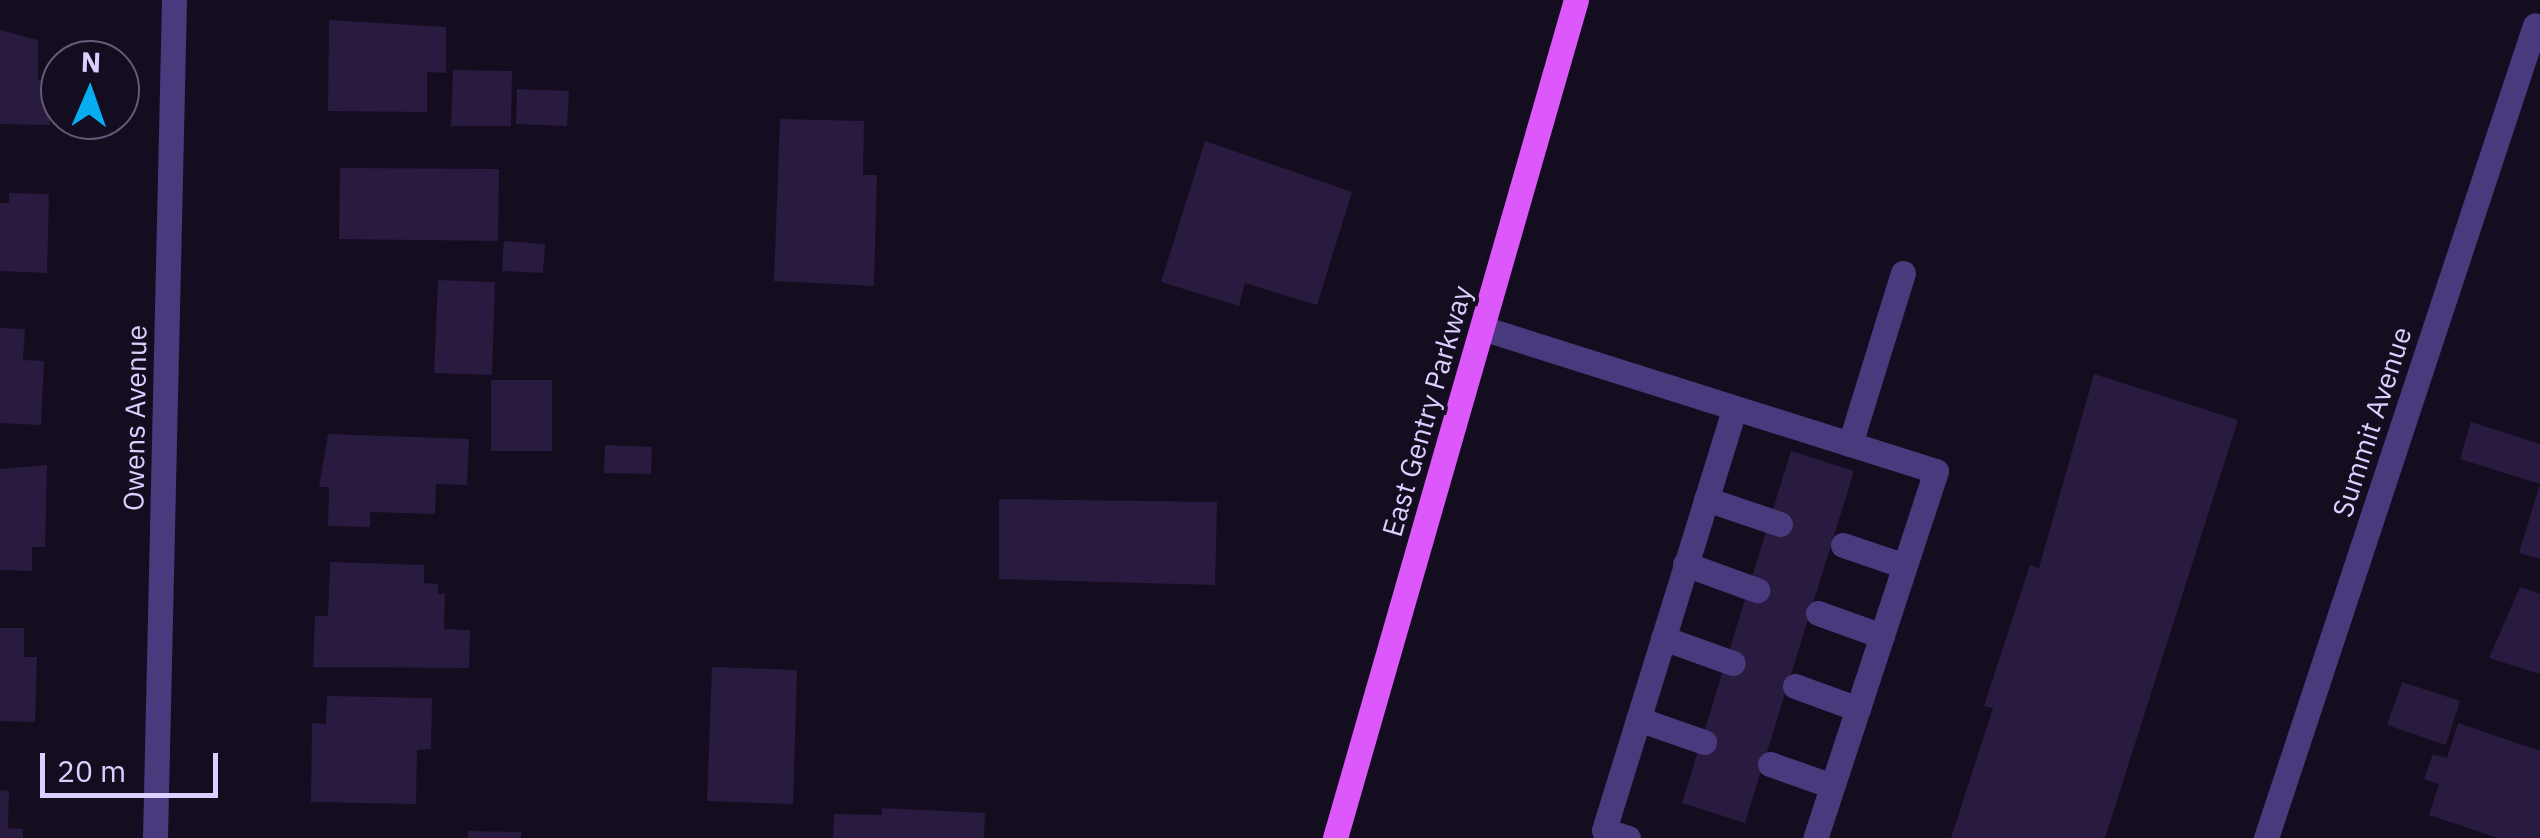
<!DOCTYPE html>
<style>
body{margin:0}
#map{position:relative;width:2540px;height:838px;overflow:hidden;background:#140d20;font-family:"IBM Plex Sans",sans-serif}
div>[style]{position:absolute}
.building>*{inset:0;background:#291a40}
.service>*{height:25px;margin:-12.5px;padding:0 12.5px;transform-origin:12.5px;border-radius:12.5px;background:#493a7e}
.minor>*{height:25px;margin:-12.5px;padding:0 12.5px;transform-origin:12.5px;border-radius:12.5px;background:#493a7e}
.primary>*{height:25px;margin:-12.5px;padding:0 12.5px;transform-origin:12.5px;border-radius:12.5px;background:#dc58fa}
span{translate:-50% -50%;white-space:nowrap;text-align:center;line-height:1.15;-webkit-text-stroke:8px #140d20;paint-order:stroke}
.street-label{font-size:28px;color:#dccefe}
.north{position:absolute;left:40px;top:40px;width:100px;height:100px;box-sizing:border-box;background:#140d20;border:2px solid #645a79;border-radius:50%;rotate:2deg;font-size:28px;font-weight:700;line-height:40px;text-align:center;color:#dccefe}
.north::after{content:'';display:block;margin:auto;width:35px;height:45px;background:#07adf1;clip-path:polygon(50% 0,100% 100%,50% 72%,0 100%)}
.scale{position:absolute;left:40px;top:753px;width:178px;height:45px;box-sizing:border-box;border:5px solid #dccefe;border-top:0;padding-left:12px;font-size:30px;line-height:35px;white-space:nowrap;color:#dccefe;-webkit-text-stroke:8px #140d20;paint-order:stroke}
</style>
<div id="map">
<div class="building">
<i style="clip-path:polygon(329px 20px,446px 27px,446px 73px,427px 72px,427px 112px,328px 111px)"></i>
<i style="clip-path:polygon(0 30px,38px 40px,38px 80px,51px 80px,50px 125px,0 124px)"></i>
<i style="clip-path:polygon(453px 70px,512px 71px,511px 126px,451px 126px)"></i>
<i style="clip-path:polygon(517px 89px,569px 91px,567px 126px,516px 124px)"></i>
<i style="clip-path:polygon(780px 119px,864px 121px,863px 175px,877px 175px,874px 286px,774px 281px)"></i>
<i style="clip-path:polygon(1205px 141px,1352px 192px,1317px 305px,1245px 283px,1239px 306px,1161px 282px)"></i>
<i style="clip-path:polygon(340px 168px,499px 169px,498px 241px,339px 239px)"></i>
<i style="clip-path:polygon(9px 193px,49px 194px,47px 273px,0 271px,0 203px,9px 203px)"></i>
<i style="clip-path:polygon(504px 241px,545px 244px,543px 273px,502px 271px)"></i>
<i style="clip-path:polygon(438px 280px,495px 282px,492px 375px,434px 373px)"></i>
<i style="clip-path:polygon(0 328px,25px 329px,23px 360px,44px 361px,41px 425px,0 423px)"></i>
<i style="clip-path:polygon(2094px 374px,2238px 420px,2105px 838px,1951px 838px,1993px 708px,1984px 706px,2030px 565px,2039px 568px)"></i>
<i style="clip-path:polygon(491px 380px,552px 380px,552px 451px,491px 451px)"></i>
<i style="clip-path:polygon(2471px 422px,2540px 444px,2540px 484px,2460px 459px)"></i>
<i style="clip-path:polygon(328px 434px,469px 439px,467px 485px,436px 484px,435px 514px,370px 512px,370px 527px,328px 526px,329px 487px,319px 487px)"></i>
<i style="clip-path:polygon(605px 445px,652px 447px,651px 474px,604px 473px)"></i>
<i style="clip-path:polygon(1791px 451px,1854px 471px,1745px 823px,1682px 803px)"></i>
<i style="clip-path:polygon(47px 465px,45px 547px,32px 547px,32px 571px,0 570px,0 469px)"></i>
<i style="clip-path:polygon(2539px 487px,2540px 487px,2540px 559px,2519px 553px)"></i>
<i style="clip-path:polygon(999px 499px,1217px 502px,1215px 585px,999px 579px)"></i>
<i style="clip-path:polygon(330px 562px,424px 565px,424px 583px,438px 584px,438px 594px,445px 594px,444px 629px,470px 630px,469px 668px,313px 667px,315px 616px,328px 616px)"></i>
<i style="clip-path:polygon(2520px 587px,2540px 594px,2540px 674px,2489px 658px)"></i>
<i style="clip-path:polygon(0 628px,24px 628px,24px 657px,37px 657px,35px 722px,0 721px)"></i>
<i style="clip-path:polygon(712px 667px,797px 670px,793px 804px,707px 801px)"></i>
<i style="clip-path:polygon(2402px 682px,2460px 701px,2446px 745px,2387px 725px)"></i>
<i style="clip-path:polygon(327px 696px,432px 698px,431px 749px,417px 750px,416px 804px,311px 802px,312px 723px,326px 724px)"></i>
<i style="clip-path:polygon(2458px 723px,2540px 751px,2540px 838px,2498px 838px,2429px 815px,2439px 784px,2424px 779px,2433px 754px,2447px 758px)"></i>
<i style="clip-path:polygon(0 790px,9px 791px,8px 828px,23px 829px,23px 838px,0 838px)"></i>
<i style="clip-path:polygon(882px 808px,985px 813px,984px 838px,833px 838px,834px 814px,882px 815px)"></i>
<i style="clip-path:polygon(468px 831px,521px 832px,521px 838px,468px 838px)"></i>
</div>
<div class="service">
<i style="left:1482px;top:328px;width:476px;rotate:17.5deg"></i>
<i style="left:1936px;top:471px;width:386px;rotate:108.2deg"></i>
<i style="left:1850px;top:444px;width:179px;rotate:-72.8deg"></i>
<i style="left:1706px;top:499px;width:78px;rotate:18.7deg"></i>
<i style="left:1843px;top:545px;width:65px;rotate:18.7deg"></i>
<i style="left:1685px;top:564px;width:77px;rotate:19.9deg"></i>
<i style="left:1818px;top:613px;width:68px;rotate:19.8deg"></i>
<i style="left:1663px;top:638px;width:74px;rotate:19.7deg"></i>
<i style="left:1795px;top:686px;width:67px;rotate:20.1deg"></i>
<i style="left:1638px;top:719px;width:70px;rotate:19.2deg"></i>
<i style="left:1770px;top:764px;width:66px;rotate:19.5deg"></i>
<i style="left:1628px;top:838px;width:25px;rotate:-162deg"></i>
<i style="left:1604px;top:830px;width:441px;rotate:-72.8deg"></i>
</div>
<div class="minor">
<i style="left:155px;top:838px;width:838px;rotate:-88.7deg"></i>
<i style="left:2266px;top:838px;width:856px;rotate:-71.69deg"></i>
</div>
<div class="primary">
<i style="left:1335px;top:838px;width:872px;rotate:-73.96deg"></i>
</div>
<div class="street-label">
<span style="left:1427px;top:411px;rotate:-74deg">East Gentry Parkway</span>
<span style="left:135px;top:418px;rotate:-89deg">Owens Avenue</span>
<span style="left:2372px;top:422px;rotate:-72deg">Summit Avenue</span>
</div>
<div class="north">N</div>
<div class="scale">20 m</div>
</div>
